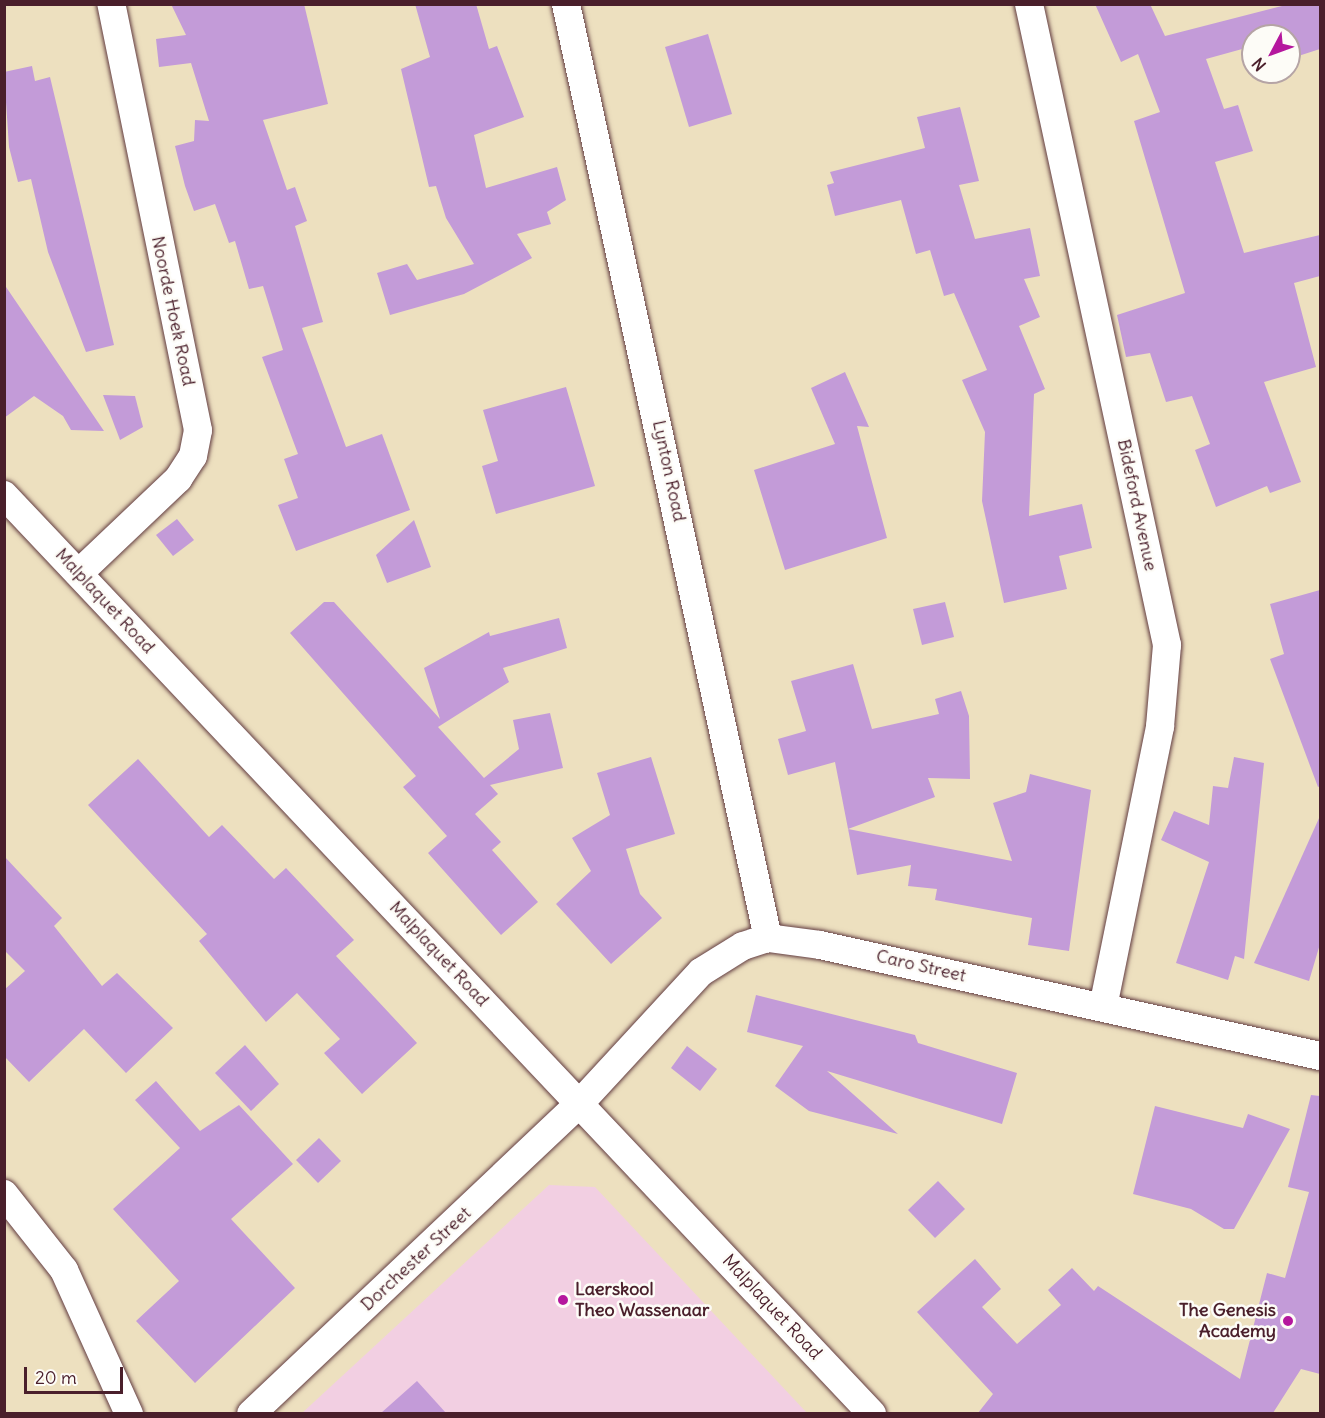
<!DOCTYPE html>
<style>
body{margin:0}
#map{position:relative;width:1325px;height:1418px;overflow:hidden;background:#ede0bf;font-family:Delius,sans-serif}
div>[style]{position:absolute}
.built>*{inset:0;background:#f2cfe2}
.building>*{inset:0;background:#c39bd8}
.roads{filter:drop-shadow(0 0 2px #623c41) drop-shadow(0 0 2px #623c41)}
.street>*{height:28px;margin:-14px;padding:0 14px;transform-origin:14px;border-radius:14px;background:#fff}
.dots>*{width:16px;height:16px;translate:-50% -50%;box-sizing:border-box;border:3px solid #fdfcf7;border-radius:50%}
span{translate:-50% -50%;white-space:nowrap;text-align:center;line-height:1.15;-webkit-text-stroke:5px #fdfcf7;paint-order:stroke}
.street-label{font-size:18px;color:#4a1f2b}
.poi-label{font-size:18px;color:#4a1f2b;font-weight:700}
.left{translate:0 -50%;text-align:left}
.right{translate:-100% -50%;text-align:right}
.frame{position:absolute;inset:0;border:6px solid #4a1f2b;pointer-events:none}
.north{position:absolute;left:1241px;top:24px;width:60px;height:60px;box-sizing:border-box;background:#fdfcf7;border:2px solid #b5a4a5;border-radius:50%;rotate:229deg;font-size:16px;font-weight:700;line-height:24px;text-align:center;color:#4a1f2b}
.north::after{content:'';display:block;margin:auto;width:21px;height:27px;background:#b5179e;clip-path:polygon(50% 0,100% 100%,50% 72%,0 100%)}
.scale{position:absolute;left:24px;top:1367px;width:99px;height:27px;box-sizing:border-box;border:3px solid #4a1f2b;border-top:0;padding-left:8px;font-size:18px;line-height:21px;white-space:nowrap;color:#4a1f2b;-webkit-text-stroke:4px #fdfcf7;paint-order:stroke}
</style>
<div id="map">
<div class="built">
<i style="clip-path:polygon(549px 1185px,595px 1187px,807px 1413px,301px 1414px)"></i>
</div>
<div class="building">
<i style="clip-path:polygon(171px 4px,304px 4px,328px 104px,263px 120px,287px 190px,295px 187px,307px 221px,295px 226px,323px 322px,302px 328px,346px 447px,382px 434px,410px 510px,296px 551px,278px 505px,298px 498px,284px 459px,298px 454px,262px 357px,283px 350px,263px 286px,249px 289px,235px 241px,229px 243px,215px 204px,194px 211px,185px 186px,175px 146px,194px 141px,195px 120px,209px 121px,191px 63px,159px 67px,156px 39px,186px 35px)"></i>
<i style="clip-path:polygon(415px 4px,476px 4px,489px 49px,497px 46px,524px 117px,474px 135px,486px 188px,557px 167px,566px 200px,547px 212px,551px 224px,517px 234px,532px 258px,464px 294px,390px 315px,377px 273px,407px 264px,417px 280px,474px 264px,446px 218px,436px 186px,429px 187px,401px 69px,430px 57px)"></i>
<i style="clip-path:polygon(1095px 4px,1150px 4px,1165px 36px,1290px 4px,1320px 4px,1320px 49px,1289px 59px,1289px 36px,1253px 36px,1253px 46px,1206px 59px,1224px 109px,1238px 105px,1253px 151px,1215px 162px,1244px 253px,1320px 235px,1320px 276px,1294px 283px,1316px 367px,1264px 382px,1301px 482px,1270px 493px,1267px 486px,1216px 507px,1195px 450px,1210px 444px,1192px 396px,1166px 402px,1150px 353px,1126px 357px,1117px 315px,1185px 293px,1134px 121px,1160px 112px,1138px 54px,1121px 62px)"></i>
<i style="clip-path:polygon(708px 34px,732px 114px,689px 127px,665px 47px)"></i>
<i style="clip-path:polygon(32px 66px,35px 81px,50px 77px,114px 345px,86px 352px,48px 252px,31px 179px,18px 182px,9px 147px,4px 72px)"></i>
<i style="clip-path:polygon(960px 107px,979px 181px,959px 185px,975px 239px,1030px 228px,1040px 276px,1024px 279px,1040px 317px,1019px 326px,1045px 389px,1034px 394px,1029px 516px,1082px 504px,1092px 548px,1059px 556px,1067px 589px,1004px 603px,982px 501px,985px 432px,962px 380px,987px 370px,954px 293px,944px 296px,930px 250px,916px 254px,901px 200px,835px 216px,827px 185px,834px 183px,830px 172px,925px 148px,917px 117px)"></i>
<i style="clip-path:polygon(4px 284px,104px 431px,71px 430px,63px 416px,34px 396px,4px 418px)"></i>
<i style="clip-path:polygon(845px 372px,869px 427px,857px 426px,887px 538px,785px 570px,754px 470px,835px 444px,811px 388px)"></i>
<i style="clip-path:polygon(566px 387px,595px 486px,496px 514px,482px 466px,498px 461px,483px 410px)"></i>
<i style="clip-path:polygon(103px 395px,135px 396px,143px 427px,120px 440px)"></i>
<i style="clip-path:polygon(177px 519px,194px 540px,173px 556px,156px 535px)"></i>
<i style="clip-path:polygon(414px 520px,431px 567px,387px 583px,376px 555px)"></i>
<i style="clip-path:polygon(1320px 590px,1320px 786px,1318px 787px,1270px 659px,1284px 654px,1270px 604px)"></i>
<i style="clip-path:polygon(324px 602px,334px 602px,440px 719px,424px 668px,489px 632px,490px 636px,559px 618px,567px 648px,503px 668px,509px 682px,438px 727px,484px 778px,519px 749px,513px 720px,550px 713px,563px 768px,490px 785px,498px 794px,475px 814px,501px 842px,492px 850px,538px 902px,501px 935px,428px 853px,447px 836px,403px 787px,416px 776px,290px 633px)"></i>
<i style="clip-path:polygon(945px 602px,954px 637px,922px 645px,913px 609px)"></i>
<i style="clip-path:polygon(853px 664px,872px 729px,939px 714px,935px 699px,961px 691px,969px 716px,970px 779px,928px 778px,935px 797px,848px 829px,1012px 861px,993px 803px,1026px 792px,1030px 774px,1091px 790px,1069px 951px,1028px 945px,1032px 918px,935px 900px,937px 889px,908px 886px,911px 865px,857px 875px,835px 762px,788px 775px,778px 739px,806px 731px,791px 681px)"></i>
<i style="clip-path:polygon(651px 757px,675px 834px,626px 849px,640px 894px,662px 918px,611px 964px,556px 904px,591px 871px,572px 838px,610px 815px,597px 773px)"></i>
<i style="clip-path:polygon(1234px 757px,1264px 763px,1244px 959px,1235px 956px,1228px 980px,1176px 963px,1209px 862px,1161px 840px,1174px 811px,1209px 825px,1213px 786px,1228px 788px)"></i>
<i style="clip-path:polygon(138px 759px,209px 837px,222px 825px,274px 879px,286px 868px,354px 940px,336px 956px,417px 1043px,362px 1094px,324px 1053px,340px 1039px,297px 993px,266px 1022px,199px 941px,207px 934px,88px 805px)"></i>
<i style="clip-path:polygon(1320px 816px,1320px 944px,1309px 981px,1254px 963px)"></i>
<i style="clip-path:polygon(4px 856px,62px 918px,54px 926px,102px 986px,117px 973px,173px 1028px,126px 1073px,84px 1029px,29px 1082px,4px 1056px,4px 990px,25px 971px,4px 950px)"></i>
<i style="clip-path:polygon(756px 995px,915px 1035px,918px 1043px,1017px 1073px,1002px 1124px,827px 1071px,898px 1134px,809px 1111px,775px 1086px,803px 1046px,747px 1032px)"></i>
<i style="clip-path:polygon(245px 1045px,279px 1084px,251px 1111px,215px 1073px)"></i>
<i style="clip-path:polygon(687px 1046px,717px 1069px,700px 1091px,671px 1068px)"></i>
<i style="clip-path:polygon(156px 1081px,200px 1131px,239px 1105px,293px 1164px,231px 1219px,295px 1288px,195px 1383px,136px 1321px,179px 1281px,113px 1209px,180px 1148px,135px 1100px)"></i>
<i style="clip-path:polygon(1311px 1095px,1320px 1096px,1320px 1374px,1301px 1369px,1273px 1413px,978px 1413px,993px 1394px,917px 1312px,975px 1259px,1001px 1289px,982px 1307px,1017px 1344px,1061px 1305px,1048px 1290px,1072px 1268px,1094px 1291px,1098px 1286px,1240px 1379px,1267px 1273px,1285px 1278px,1309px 1192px,1288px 1187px)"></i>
<i style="clip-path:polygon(1155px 1106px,1243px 1128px,1248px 1114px,1290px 1129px,1234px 1229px,1224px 1229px,1191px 1209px,1133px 1194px)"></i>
<i style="clip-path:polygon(319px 1138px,341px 1161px,318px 1183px,296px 1160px)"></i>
<i style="clip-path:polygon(938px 1181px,965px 1209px,935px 1238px,908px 1210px)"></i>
<i style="clip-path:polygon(417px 1381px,446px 1413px,381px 1413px)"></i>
</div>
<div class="roads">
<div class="street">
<i style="left:566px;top:4px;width:956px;rotate:77.8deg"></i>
<i style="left:1029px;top:4px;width:656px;rotate:77.85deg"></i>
<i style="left:1167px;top:645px;width:82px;rotate:94.9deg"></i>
<i style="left:1160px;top:727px;width:286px;rotate:101.5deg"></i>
<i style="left:4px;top:495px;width:1264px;rotate:46.63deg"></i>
<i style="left:79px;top:573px;width:137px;rotate:-43.5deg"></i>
<i style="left:178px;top:479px;width:27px;rotate:-57deg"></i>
<i style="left:193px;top:456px;width:26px;rotate:-79deg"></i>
<i style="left:198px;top:430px;width:435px;rotate:-101.5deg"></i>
<i style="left:4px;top:1194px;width:97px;rotate:51.7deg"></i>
<i style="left:64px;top:1270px;width:158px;rotate:65.7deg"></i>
<i style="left:251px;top:1414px;width:453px;rotate:-43.4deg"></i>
<i style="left:580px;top:1103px;width:178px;rotate:-47.3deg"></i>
<i style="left:701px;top:972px;width:49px;rotate:-31.8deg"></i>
<i style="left:743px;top:946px;width:26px;rotate:-18deg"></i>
<i style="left:768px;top:938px;width:52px;rotate:7.7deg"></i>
<i style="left:820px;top:945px;width:512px;rotate:12.52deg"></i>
</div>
</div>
<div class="dots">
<i style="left:563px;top:1300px;background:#b5179e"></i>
<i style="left:1288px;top:1321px;background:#b5179e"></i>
</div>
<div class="street-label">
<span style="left:173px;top:311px;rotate:78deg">Noorde Hoek Road</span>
<span style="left:669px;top:471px;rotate:78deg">Lynton Road</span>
<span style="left:1137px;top:505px;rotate:78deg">Bideford Avenue</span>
<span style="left:105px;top:601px;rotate:47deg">Malplaquet Road</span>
<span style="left:439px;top:954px;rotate:47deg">Malplaquet Road</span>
<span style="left:921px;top:966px;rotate:13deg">Caro Street</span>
<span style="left:416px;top:1259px;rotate:-43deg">Dorchester Street</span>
<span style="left:772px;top:1307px;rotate:47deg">Malplaquet Road</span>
</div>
<div class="poi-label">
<span class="left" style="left:575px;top:1300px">Laerskool<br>Theo Wassenaar</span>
<span class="right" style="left:1276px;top:1321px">The Genesis<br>Academy</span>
</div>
<div class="frame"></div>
<div class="north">N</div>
<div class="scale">20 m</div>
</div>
